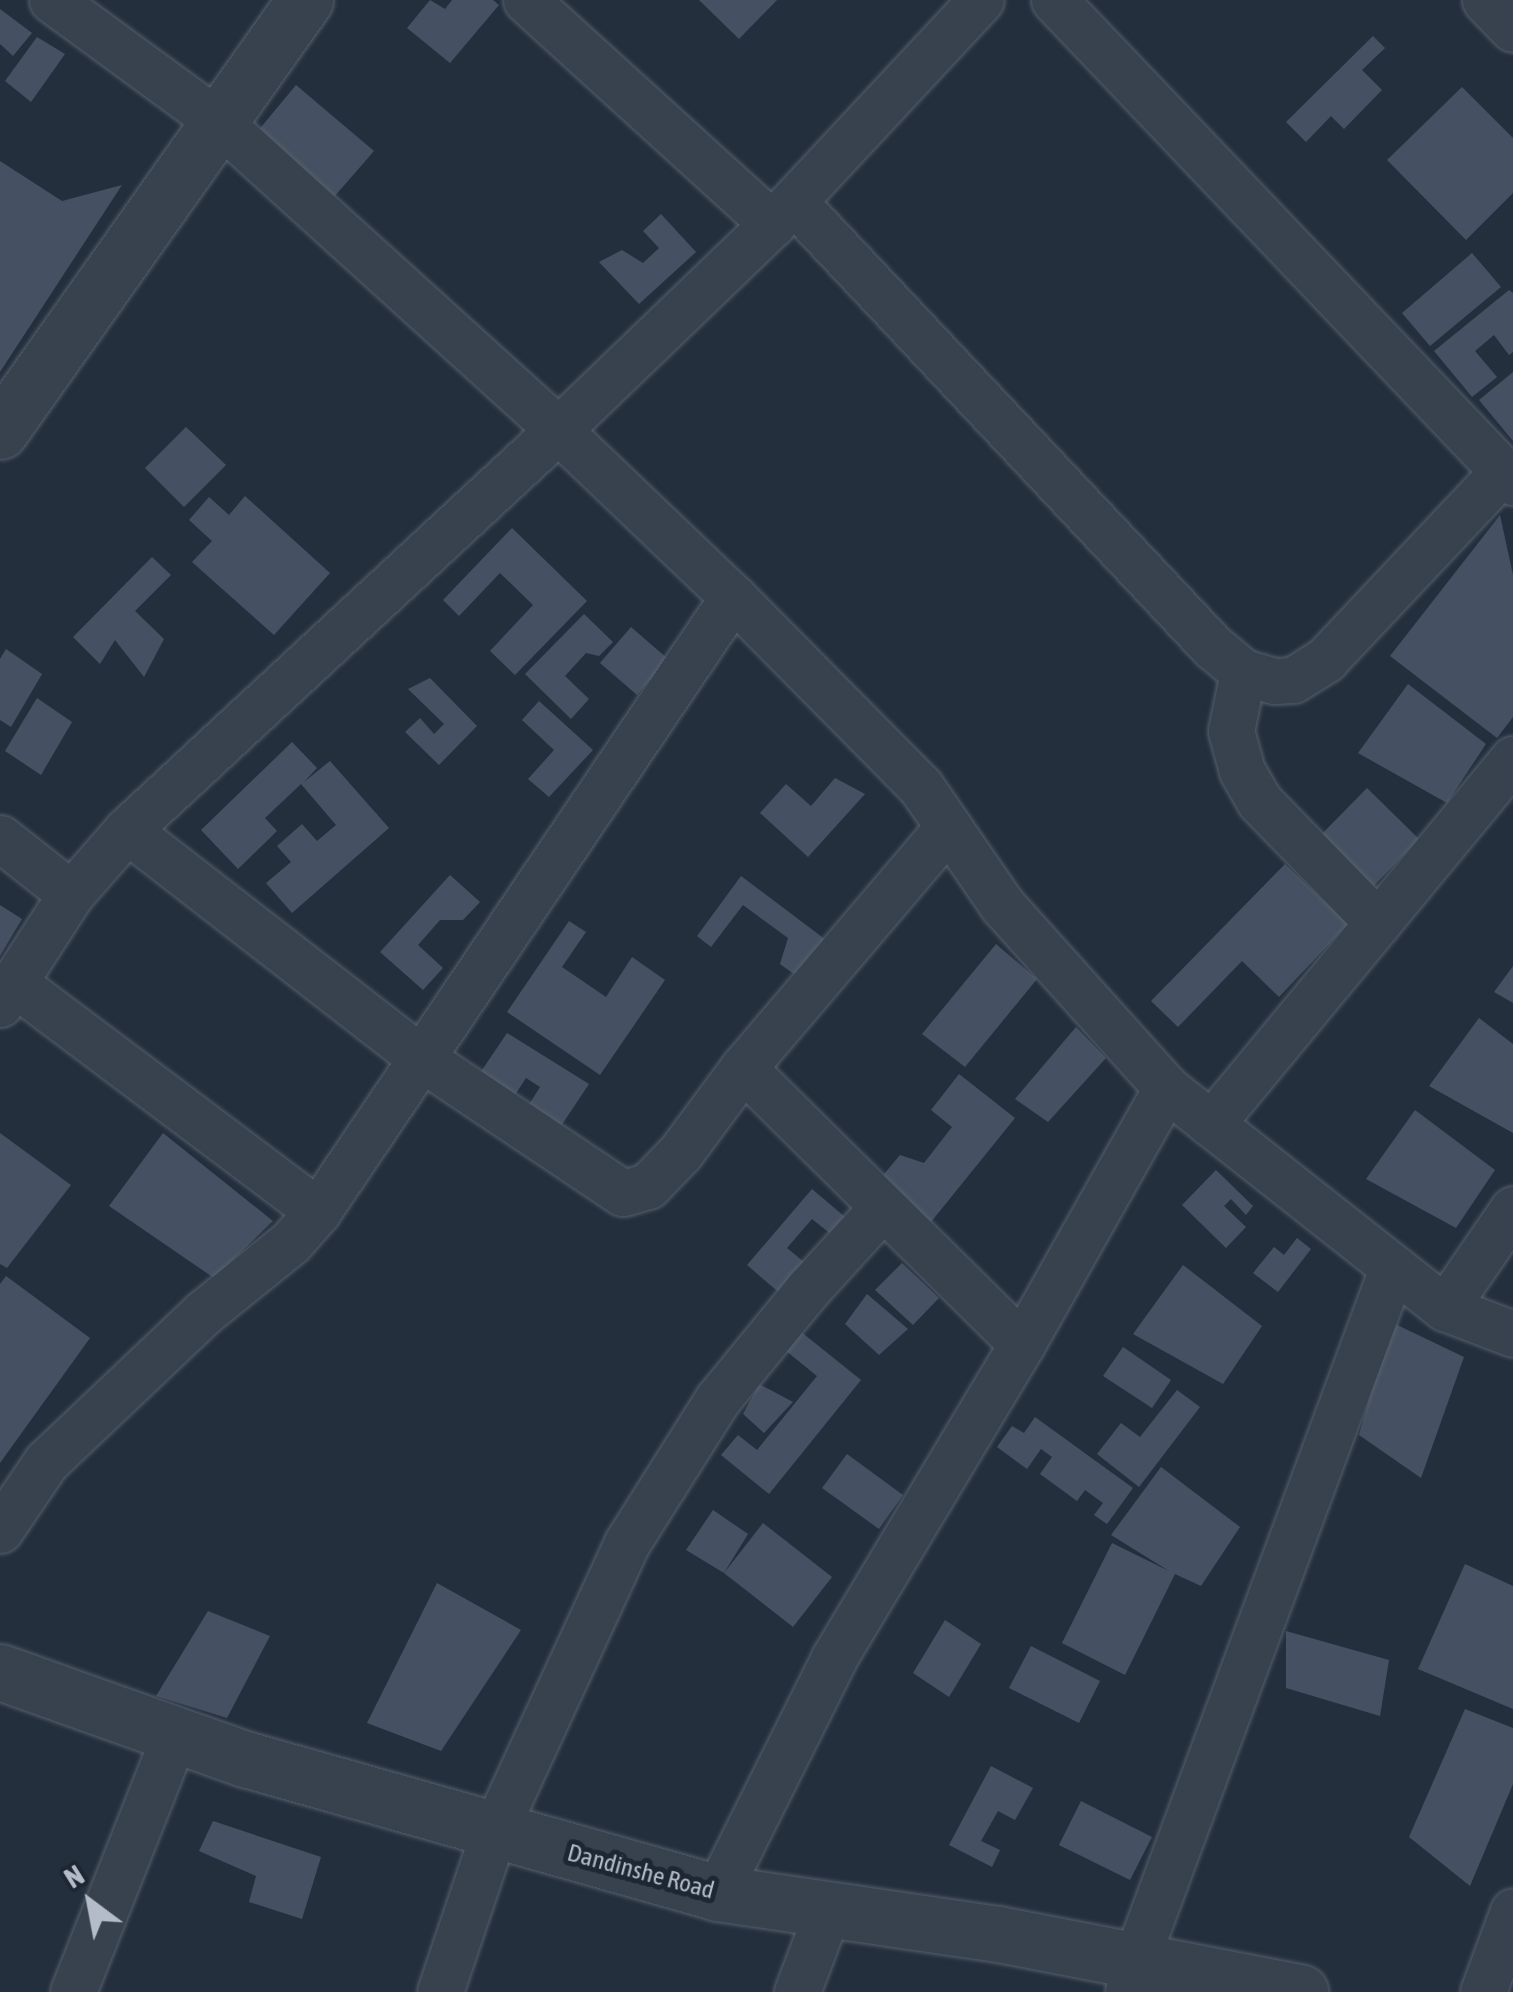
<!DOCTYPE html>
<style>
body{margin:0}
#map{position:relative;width:1513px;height:1992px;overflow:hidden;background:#242f3e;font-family:"Asap Condensed",sans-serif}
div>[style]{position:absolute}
.building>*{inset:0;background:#455162}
.roads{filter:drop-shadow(0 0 2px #565f6c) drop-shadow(0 0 2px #565f6c)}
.minor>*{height:45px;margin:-22.5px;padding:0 22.5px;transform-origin:22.5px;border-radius:22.5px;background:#38414e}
.tertiary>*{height:55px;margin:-27.5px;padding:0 27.5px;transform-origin:27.5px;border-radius:27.5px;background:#38414e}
span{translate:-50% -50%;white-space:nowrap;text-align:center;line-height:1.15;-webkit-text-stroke:10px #1d2633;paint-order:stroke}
.street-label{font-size:25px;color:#b4bcc9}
.north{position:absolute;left:40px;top:1852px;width:100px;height:100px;-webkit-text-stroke:8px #1d2633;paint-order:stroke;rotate:328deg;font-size:28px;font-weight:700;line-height:40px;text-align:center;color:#b4bcc9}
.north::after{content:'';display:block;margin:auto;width:35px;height:45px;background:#b4bcc9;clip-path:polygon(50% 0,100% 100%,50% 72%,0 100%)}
</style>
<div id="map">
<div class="building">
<i style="clip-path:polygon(430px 0,445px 9px,452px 0,493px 0,499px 5px,450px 63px,407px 28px)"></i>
<i style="clip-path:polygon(699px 0,777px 0,739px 39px)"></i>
<i style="clip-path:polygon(0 9px,32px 33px,13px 56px,0 44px)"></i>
<i style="clip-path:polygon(1373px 36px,1385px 48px,1362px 70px,1382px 90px,1344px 129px,1331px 116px,1306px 142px,1286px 122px)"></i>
<i style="clip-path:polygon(37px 37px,65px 54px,31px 102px,5px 81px)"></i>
<i style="clip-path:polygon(296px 85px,374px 151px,334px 197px,257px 132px)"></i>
<i style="clip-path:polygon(1462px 87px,1513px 138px,1513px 193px,1466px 240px,1387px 160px)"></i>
<i style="clip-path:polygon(0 161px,62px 201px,122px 185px,0 372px)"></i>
<i style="clip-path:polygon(661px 214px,696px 252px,639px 304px,599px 262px,622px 250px,643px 263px,659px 248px,643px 231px)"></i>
<i style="clip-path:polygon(1472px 253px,1501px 287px,1430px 346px,1402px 313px)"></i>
<i style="clip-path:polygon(1509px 290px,1513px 293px,1513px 352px,1509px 355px,1494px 335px,1475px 351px,1497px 377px,1472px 397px,1434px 351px)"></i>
<i style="clip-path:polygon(1513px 372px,1513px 441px,1479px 400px)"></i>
<i style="clip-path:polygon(186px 427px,226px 465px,184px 507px,145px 468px)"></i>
<i style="clip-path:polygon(245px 496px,330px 573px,274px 635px,192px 562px,212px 541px,189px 520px,209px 497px,229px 515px)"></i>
<i style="clip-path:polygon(1500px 515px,1513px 575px,1513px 717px,1497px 738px,1390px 656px)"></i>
<i style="clip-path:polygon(512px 528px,587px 601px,515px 675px,490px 651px,533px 605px,500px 573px,459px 616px,443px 600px)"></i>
<i style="clip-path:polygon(152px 557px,171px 575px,135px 611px,164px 639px,144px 677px,115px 640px,100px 664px,73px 637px)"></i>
<i style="clip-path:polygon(584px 614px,613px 642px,599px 656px,586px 653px,565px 676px,589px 699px,571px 719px,525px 674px)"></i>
<i style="clip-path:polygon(631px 627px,668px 659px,637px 695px,600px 663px)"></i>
<i style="clip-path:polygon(6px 649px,42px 674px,11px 727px,0 720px,0 659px)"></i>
<i style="clip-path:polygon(430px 678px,477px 726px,439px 765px,405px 732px,420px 718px,434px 734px,444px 724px,408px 689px)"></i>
<i style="clip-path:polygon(1408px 684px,1486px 744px,1447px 803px,1358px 753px)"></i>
<i style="clip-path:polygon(37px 698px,72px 722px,41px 775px,5px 751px)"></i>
<i style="clip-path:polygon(539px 701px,593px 750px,549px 797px,528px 779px,554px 750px,522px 720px)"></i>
<i style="clip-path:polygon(292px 742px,317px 768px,304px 782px,330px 761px,389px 828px,292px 913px,266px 883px,291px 862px,277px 846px,302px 824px,317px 841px,336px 825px,301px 784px,265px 818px,277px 831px,238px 869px,201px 830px)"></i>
<i style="clip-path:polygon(835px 778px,865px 794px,808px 857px,760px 813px,786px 784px,811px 806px)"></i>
<i style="clip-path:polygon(1367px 788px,1419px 839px,1367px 893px,1315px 841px)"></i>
<i style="clip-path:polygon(1285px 864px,1348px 924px,1279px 997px,1242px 961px,1178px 1027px,1151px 1001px)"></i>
<i style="clip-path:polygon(450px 875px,480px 902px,463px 920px,440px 920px,418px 945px,443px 968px,423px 990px,380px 952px)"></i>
<i style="clip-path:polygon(741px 876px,826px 940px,798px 977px,780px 964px,788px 938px,743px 905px,711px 947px,697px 936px)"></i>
<i style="clip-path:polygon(0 905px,22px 919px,0 956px)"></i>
<i style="clip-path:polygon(569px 921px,586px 932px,562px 967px,606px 997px,632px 957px,665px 980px,600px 1075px,507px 1012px)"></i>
<i style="clip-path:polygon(996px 944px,1037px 979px,965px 1067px,922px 1034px)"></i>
<i style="clip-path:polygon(1513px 966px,1513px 1003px,1494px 992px)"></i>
<i style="clip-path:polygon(1479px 1018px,1513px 1044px,1513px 1133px,1429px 1086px)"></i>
<i style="clip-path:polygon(1076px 1027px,1106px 1058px,1048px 1122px,1015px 1099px)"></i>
<i style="clip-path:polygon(507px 1033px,589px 1084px,561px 1126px,528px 1106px,540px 1087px,526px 1078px,515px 1095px,480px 1073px)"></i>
<i style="clip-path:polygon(959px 1074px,1015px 1118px,931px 1222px,879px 1180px,900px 1155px,924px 1163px,952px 1127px,931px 1110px)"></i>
<i style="clip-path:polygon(1415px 1110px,1495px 1170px,1456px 1228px,1366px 1179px)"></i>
<i style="clip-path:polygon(0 1133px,71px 1185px,7px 1268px,0 1264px)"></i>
<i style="clip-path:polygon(163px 1133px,273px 1221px,214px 1278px,109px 1206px)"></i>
<i style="clip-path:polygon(1216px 1170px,1253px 1206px,1246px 1215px,1231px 1199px,1224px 1206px,1246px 1227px,1226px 1248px,1182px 1205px)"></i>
<i style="clip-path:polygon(812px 1189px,851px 1222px,837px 1239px,812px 1219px,787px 1248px,816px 1272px,790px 1302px,747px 1265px)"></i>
<i style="clip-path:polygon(1297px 1238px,1311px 1249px,1278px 1292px,1253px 1273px,1274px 1247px,1284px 1255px)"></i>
<i style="clip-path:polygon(902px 1263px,939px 1298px,913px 1325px,875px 1290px)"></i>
<i style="clip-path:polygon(1183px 1265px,1262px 1326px,1223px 1384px,1133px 1334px)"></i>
<i style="clip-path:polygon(6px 1276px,90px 1338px,0 1463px,0 1284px)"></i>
<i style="clip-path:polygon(867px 1294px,908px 1329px,879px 1355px,845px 1324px)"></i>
<i style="clip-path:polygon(1391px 1322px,1464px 1357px,1421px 1478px,1359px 1435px)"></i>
<i style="clip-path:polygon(790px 1323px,861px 1380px,769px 1494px,721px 1455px,738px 1435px,757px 1450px,817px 1376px,775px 1342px)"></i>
<i style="clip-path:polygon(1123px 1347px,1171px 1380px,1152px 1408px,1103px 1376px)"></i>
<i style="clip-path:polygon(759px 1384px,793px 1402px,764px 1433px,743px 1414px)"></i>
<i style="clip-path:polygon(1177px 1390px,1200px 1407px,1139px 1487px,1097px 1454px,1121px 1423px,1140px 1437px)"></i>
<i style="clip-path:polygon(1035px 1417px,1133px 1488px,1107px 1524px,1094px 1515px,1103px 1503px,1085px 1490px,1077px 1501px,1040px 1474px,1052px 1457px,1041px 1449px,1027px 1469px,997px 1447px,1012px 1426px,1024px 1433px)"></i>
<i style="clip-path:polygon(847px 1454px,903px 1495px,879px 1529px,822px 1488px)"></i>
<i style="clip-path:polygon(1161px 1467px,1240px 1527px,1201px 1586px,1175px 1574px,1125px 1675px,1062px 1643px,1112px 1543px,1169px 1571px,1111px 1535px)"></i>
<i style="clip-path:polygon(713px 1510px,748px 1534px,724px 1573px,686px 1550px)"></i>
<i style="clip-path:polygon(763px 1523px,832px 1577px,793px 1627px,724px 1573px)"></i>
<i style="clip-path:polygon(1465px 1564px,1513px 1586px,1513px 1709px,1418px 1669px)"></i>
<i style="clip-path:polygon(437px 1583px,521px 1630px,441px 1751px,367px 1723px)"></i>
<i style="clip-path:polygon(208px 1611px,270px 1636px,227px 1718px,156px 1696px)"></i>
<i style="clip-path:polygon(945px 1620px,981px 1644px,949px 1697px,913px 1673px)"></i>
<i style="clip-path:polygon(1286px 1631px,1389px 1660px,1380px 1716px,1286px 1688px)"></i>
<i style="clip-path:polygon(1031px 1646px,1100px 1681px,1079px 1723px,1009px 1688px)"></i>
<i style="clip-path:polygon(1465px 1709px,1513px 1728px,1513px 1784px,1470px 1886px,1409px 1837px)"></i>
<i style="clip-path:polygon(991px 1766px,1033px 1788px,1015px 1820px,998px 1811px,981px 1841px,1000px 1850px,992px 1867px,949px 1845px)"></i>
<i style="clip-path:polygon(1081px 1801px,1152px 1837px,1130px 1880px,1059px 1845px)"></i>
<i style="clip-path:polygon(213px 1821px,321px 1857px,302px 1919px,249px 1902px,256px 1876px,199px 1851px)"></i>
</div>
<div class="roads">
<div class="minor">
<i style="left:52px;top:0;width:208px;rotate:36.2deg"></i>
<i style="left:220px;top:123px;width:457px;rotate:42.2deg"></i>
<i style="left:558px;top:430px;width:242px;rotate:43.7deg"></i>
<i style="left:733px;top:597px;width:267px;rotate:45.3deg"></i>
<i style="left:921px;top:787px;width:143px;rotate:55.5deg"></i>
<i style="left:1002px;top:905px;width:246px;rotate:48.1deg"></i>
<i style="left:1166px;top:1088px;width:355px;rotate:38.3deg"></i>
<i style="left:1445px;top:1308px;width:73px;rotate:20.9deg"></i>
<i style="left:526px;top:0;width:333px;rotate:42.3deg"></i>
<i style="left:1054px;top:0;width:666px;rotate:46.4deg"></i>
<i style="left:1485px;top:0;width:40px;rotate:46deg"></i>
<i style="left:794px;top:202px;width:610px;rotate:46.73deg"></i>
<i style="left:1212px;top:646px;width:40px;rotate:40deg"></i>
<i style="left:1243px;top:672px;width:33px;rotate:16deg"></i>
<i style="left:1275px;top:681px;width:18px;rotate:-3deg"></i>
<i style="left:1293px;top:680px;width:39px;rotate:-32deg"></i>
<i style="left:1326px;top:659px;width:257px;rotate:-46.7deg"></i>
<i style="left:1243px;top:672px;width:60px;rotate:101.5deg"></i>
<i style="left:1231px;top:731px;width:41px;rotate:74.6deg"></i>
<i style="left:1242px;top:771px;width:34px;rotate:60deg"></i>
<i style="left:1259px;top:801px;width:170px;rotate:45.7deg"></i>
<i style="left:127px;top:830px;width:376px;rotate:37.8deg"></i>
<i style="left:424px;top:1060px;width:239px;rotate:33.8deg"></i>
<i style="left:623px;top:1193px;width:26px;rotate:-16deg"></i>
<i style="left:648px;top:1186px;width:46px;rotate:-45.9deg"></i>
<i style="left:680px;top:1153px;width:106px;rotate:-53.5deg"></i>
<i style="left:743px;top:1068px;width:316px;rotate:-49.6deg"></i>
<i style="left:0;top:838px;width:90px;rotate:38.3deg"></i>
<i style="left:14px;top:983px;width:380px;rotate:36.9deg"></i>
<i style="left:0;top:1004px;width:131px;rotate:-57.2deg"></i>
<i style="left:71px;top:894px;width:85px;rotate:-48.8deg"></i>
<i style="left:127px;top:830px;width:588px;rotate:-42.86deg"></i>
<i style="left:558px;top:430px;width:297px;rotate:-43.9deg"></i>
<i style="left:772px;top:224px;width:306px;rotate:-47deg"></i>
<i style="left:743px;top:1068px;width:392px;rotate:44.7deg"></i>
<i style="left:1211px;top:1124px;width:474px;rotate:-50.4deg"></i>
<i style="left:1445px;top:1308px;width:120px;rotate:-55.5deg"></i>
<i style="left:0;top:1530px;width:82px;rotate:-55.9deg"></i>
<i style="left:46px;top:1462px;width:216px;rotate:-43.5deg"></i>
<i style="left:203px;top:1313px;width:113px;rotate:-38.9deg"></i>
<i style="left:291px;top:1242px;width:41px;rotate:-48.9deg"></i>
<i style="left:318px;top:1211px;width:741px;rotate:-55.95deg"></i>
<i style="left:717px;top:1893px;width:263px;rotate:-63.5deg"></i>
<i style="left:834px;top:1658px;width:366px;rotate:-59.1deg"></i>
<i style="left:1022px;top:1344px;width:294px;rotate:-60.6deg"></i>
<i style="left:73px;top:1992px;width:277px;rotate:-68.4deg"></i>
<i style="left:440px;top:1992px;width:169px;rotate:-71.4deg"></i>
<i style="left:494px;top:1832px;width:318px;rotate:-65.3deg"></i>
<i style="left:627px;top:1543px;width:169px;rotate:-57.8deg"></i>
<i style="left:717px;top:1400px;width:144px;rotate:-50.7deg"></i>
<i style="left:808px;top:1289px;width:108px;rotate:-47.6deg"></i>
<i style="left:797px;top:1992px;width:88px;rotate:-69.3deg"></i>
<i style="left:1128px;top:1992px;width:31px;rotate:-77deg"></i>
<i style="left:1135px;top:1962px;width:739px;rotate:-69.65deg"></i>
<i style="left:1483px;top:1992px;width:86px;rotate:-69.7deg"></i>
</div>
<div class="tertiary">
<i style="left:0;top:431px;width:528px;rotate:-54.71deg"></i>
<i style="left:0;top:1672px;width:260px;rotate:19.6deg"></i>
<i style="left:245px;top:1759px;width:491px;rotate:15.8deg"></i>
<i style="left:717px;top:1893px;width:284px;rotate:8.3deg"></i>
<i style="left:998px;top:1934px;width:308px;rotate:10.9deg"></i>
</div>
</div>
<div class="street-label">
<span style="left:641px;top:1871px;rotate:15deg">Dandinshe Road</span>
</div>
<div class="north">N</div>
</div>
